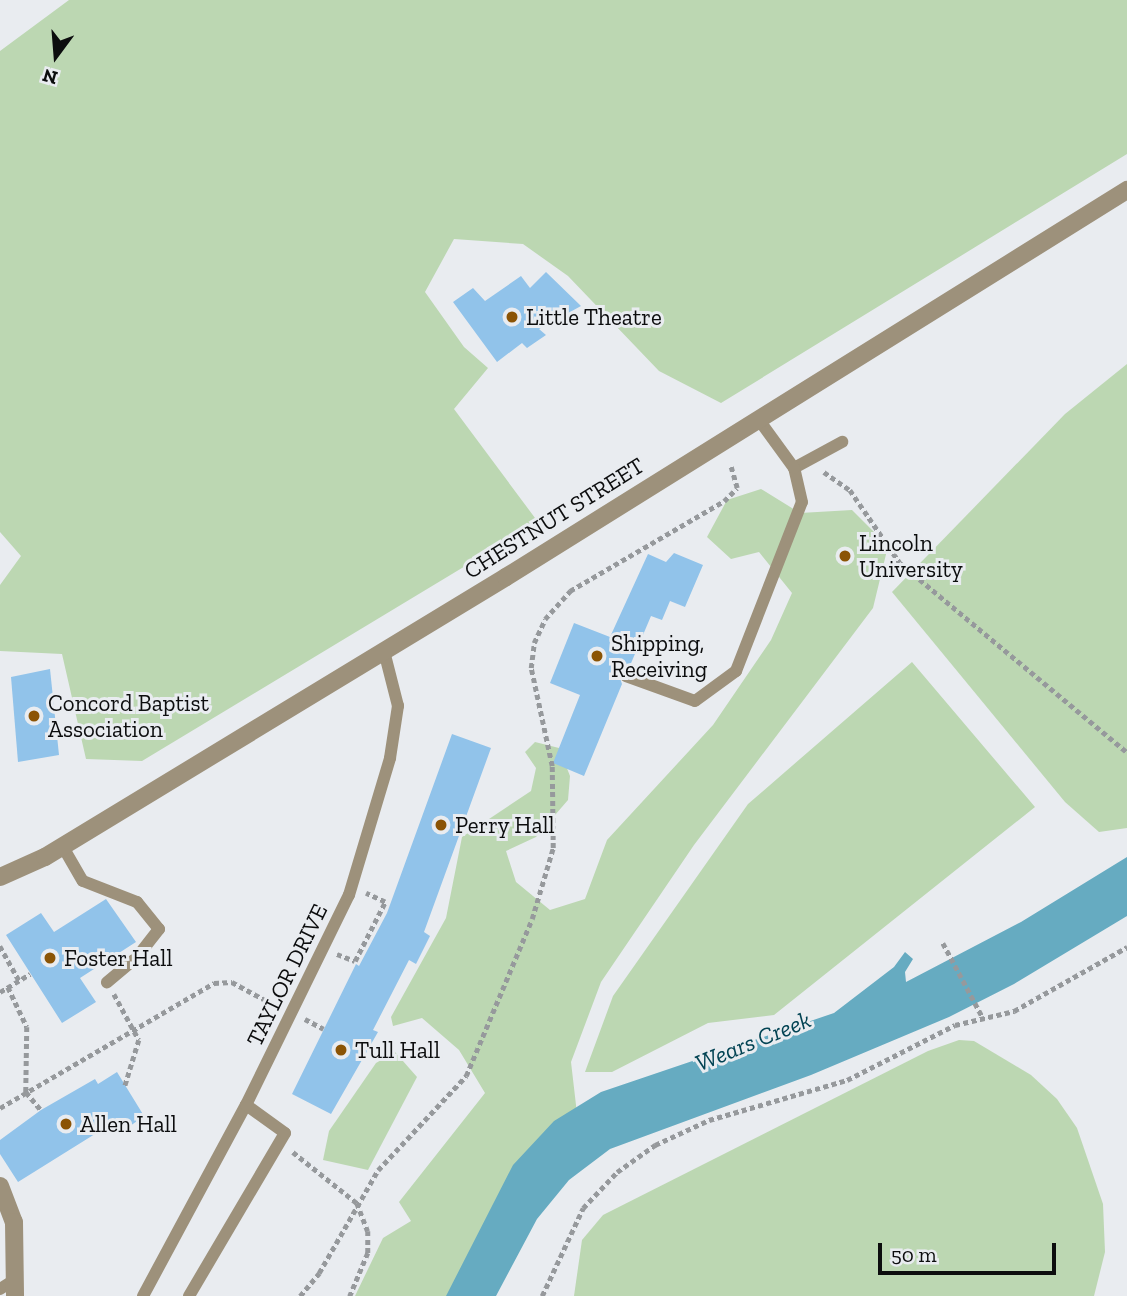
<!DOCTYPE html>
<style>
body{margin:0}
#map{position:relative;width:1127px;height:1296px;overflow:hidden;background:#e9ecf0;font-family:"Zilla Slab",serif}
div>[style]{position:absolute}
.green>*{inset:0;background:#bcd7b2}
.water>*{inset:0;background:#66abc1}
.building>*{inset:0;background:#91c3ea}
.path>*{height:4.5px;margin-top:-2.25px;transform-origin:0;background:repeating-linear-gradient(90deg,#96999c 0 5px,transparent 0 8.5px)}
.service>*{height:12px;margin:-6px;padding:0 6px;transform-origin:6px;border-radius:6px;background:#9d917b}
.minor>*{height:18px;margin:-9px;padding:0 9px;transform-origin:9px;border-radius:9px;background:#9d917b}
.dots>*{width:19px;height:19px;translate:-50% -50%;box-sizing:border-box;border:4px solid #e9ecf0;border-radius:50%}
span{translate:-50% -50%;white-space:nowrap;text-align:center;line-height:1.15;-webkit-text-stroke:6px #e9ecf0;paint-order:stroke}
.poi-label{font-size:23px;color:#0c0d0e}
.left{translate:0 -50%;text-align:left}
.street-label{font-size:23px;color:#0c0d0e}
.water-label{font-size:24px;color:#024353;font-style:italic}
.north{position:absolute;left:21px;top:21px;width:70px;height:70px;-webkit-text-stroke:5px #e9ecf0;paint-order:stroke;rotate:196deg;font-size:19px;font-weight:700;line-height:28px;text-align:center;color:#0c0d0e}
.north::after{content:'';display:block;margin:auto;width:24px;height:32px;background:#0c0d0e;clip-path:polygon(50% 0,100% 100%,50% 72%,0 100%)}
.scale{position:absolute;left:878px;top:1243px;width:178px;height:32px;box-sizing:border-box;border:4px solid #0c0d0e;border-top:0;padding-left:9px;font-size:21px;line-height:24px;white-space:nowrap;color:#0c0d0e;-webkit-text-stroke:5px #e9ecf0;paint-order:stroke}
</style>
<div id="map">
<div class="green">
<i style="clip-path:polygon(69px 0,1127px 0,1127px 154px,721px 403px,659px 371px,568px 276px,523px 244px,454px 239px,425px 292px,464px 347px,488px 368px,454px 409px,538px 522px,142px 761px,86px 759px,62px 654px,0 651px,0 585px,21px 556px,0 532px,0 51px)"></i>
<i style="clip-path:polygon(1127px 364px,1127px 828px,1099px 832px,1065px 802px,892px 592px,1065px 414px)"></i>
<i style="clip-path:polygon(761px 489px,800px 513px,852px 510px,888px 546px,873px 608px,694px 845px,601px 982px,571px 1062px,581px 1148px,479px 1296px,355px 1296px,383px 1238px,411px 1221px,399px 1202px,485px 1093px,459px 1050px,422px 1018px,393px 1026px,391px 1017px,446px 918px,462px 837px,531px 791px,536px 768px,525px 752px,535px 742px,559px 748px,570px 776px,568px 800px,536px 837px,506px 851px,516px 882px,550px 910px,585px 899px,607px 840px,713px 725px,771px 640px,792px 593px,759px 552px,731px 559px,707px 537px,727px 500px)"></i>
<i style="clip-path:polygon(912px 662px,1035px 807px,774px 1015px,708px 1023px,612px 1072px,585px 1072px,613px 996px,748px 804px)"></i>
<i style="clip-path:polygon(959px 1040px,974px 1041px,1031px 1075px,1057px 1099px,1077px 1128px,1103px 1204px,1105px 1252px,1094px 1296px,574px 1296px,582px 1240px,603px 1215px,928px 1051px)"></i>
<i style="clip-path:polygon(395px 1052px,417px 1077px,368px 1170px,323px 1160px,329px 1131px,376px 1063px)"></i>
</div>
<div class="water">
<i style="clip-path:polygon(1127px 857px,1127px 916px,1014px 984px,949px 1017px,811px 1075px,610px 1149px,569px 1180px,537px 1219px,496px 1296px,446px 1296px,513px 1165px,554px 1121px,601px 1092px,834px 1013px,894px 967px,905px 952px,913px 959px,905px 972px,906px 982px,1021px 922px)"></i>
</div>
<div class="building">
<i style="clip-path:polygon(546px 272px,581px 306px,539px 329px,546px 335px,527px 348px,522px 343px,497px 362px,453px 302px,473px 288px,485px 301px,521px 276px,530px 288px)"></i>
<i style="clip-path:polygon(674px 553px,703px 565px,685px 607px,670px 601px,662px 620px,651px 616px,629px 668px,618px 672px,622px 684px,584px 776px,553px 763px,580px 695px,550px 683px,574px 623px,610px 637px,648px 554px,666px 562px)"></i>
<i style="clip-path:polygon(50px 669px,59px 755px,18px 762px,11px 677px)"></i>
<i style="clip-path:polygon(452px 734px,491px 748px,424px 932px,430px 936px,416px 964px,409px 960px,373px 1030px,378px 1032px,331px 1114px,292px 1094px,356px 964px,359px 966px,387px 913px)"></i>
<i style="clip-path:polygon(106px 899px,136px 942px,80px 978px,96px 1002px,62px 1023px,6px 935px,41px 913px,54px 932px)"></i>
<i style="clip-path:polygon(117px 1072px,144px 1116px,126px 1129px,119px 1119px,18px 1182px,0 1154px,0 1140px,41px 1110px,95px 1079px,98px 1084px)"></i>
</div>
<div class="path">
<i style="left:824px;top:472px;width:32px;rotate:35deg"></i>
<i style="left:850px;top:490px;width:88px;rotate:55.6deg"></i>
<i style="left:900px;top:563px;width:295px;rotate:39.8deg"></i>
<i style="left:943px;top:943px;width:85px;rotate:61.9deg"></i>
<i style="left:0;top:946px;width:39px;rotate:61deg"></i>
<i style="left:337px;top:954px;width:19px;rotate:21deg"></i>
<i style="left:355px;top:961px;width:66px;rotate:-63deg"></i>
<i style="left:385px;top:902px;width:21px;rotate:-155deg"></i>
<i style="left:8px;top:987px;width:44px;rotate:64.6deg"></i>
<i style="left:27px;top:1027px;width:65px;rotate:90.9deg"></i>
<i style="left:26px;top:1092px;width:23px;rotate:50deg"></i>
<i style="left:0;top:992px;width:35px;rotate:-31deg"></i>
<i style="left:114px;top:994px;width:52px;rotate:61.5deg"></i>
<i style="left:139px;top:1040px;width:48px;rotate:106.9deg"></i>
<i style="left:305px;top:1019px;width:21px;rotate:28deg"></i>
<i style="left:0;top:1108px;width:248px;rotate:-30.3deg"></i>
<i style="left:214px;top:983px;width:18px;rotate:-3deg"></i>
<i style="left:232px;top:982px;width:52px;rotate:28.5deg"></i>
<i style="left:293px;top:1152px;width:82px;rotate:38.6deg"></i>
<i style="left:357px;top:1203px;width:30px;rotate:69deg"></i>
<i style="left:368px;top:1231px;width:22px;rotate:90deg"></i>
<i style="left:368px;top:1253px;width:47px;rotate:112.7deg"></i>
<i style="left:300px;top:1296px;width:30px;rotate:-50deg"></i>
<i style="left:319px;top:1273px;width:119px;rotate:-60.2deg"></i>
<i style="left:378px;top:1170px;width:129px;rotate:-46.9deg"></i>
<i style="left:466px;top:1076px;width:170px;rotate:-67.2deg"></i>
<i style="left:532px;top:919px;width:74px;rotate:-73.5deg"></i>
<i style="left:553px;top:848px;width:82px;rotate:-90.7deg"></i>
<i style="left:552px;top:766px;width:100px;rotate:-102.1deg"></i>
<i style="left:531px;top:668px;width:25px;rotate:-83deg"></i>
<i style="left:534px;top:643px;width:26px;rotate:-65deg"></i>
<i style="left:545px;top:619px;width:38px;rotate:-48deg"></i>
<i style="left:570px;top:591px;width:178px;rotate:-30.3deg"></i>
<i style="left:724px;top:501px;width:18px;rotate:-45deg"></i>
<i style="left:737px;top:488px;width:22px;rotate:-106deg"></i>
<i style="left:542px;top:1296px;width:97px;rotate:-65deg"></i>
<i style="left:583px;top:1208px;width:50px;rotate:-46.6deg"></i>
<i style="left:617px;top:1172px;width:47px;rotate:-35.4deg"></i>
<i style="left:655px;top:1145px;width:60px;rotate:-24.8deg"></i>
<i style="left:709px;top:1120px;width:144px;rotate:-16.2deg"></i>
<i style="left:847px;top:1080px;width:121px;rotate:-27deg"></i>
<i style="left:955px;top:1025px;width:61px;rotate:-13.3deg"></i>
<i style="left:1014px;top:1011px;width:130px;rotate:-29.5deg"></i>
</div>
<div class="service">
<i style="left:794px;top:468px;width:55px;rotate:-28.4deg"></i>
<i style="left:626px;top:676px;width:73px;rotate:19.9deg"></i>
<i style="left:695px;top:701px;width:51px;rotate:-36.2deg"></i>
<i style="left:736px;top:671px;width:181px;rotate:-68.7deg"></i>
<i style="left:802px;top:502px;width:35px;rotate:-103deg"></i>
<i style="left:794px;top:468px;width:59px;rotate:-126.1deg"></i>
<i style="left:63px;top:847px;width:39px;rotate:60deg"></i>
<i style="left:83px;top:881px;width:58px;rotate:21.3deg"></i>
<i style="left:137px;top:902px;width:35px;rotate:51deg"></i>
<i style="left:159px;top:929px;width:37px;rotate:128deg"></i>
<i style="left:136px;top:958px;width:38px;rotate:140deg"></i>
<i style="left:0;top:1289px;width:19px;rotate:-32deg"></i>
<i style="left:143px;top:1296px;width:217px;rotate:-61.7deg"></i>
<i style="left:246px;top:1105px;width:234px;rotate:-63.9deg"></i>
<i style="left:349px;top:895px;width:143px;rotate:-73.3deg"></i>
<i style="left:390px;top:758px;width:53px;rotate:-81.3deg"></i>
<i style="left:398px;top:706px;width:57px;rotate:-104.3deg"></i>
<i style="left:189px;top:1296px;width:189px;rotate:-59.5deg"></i>
<i style="left:285px;top:1133px;width:48px;rotate:-144.3deg"></i>
</div>
<div class="minor">
<i style="left:0;top:877px;width:49px;rotate:-24deg"></i>
<i style="left:45px;top:857px;width:539px;rotate:-31.27deg"></i>
<i style="left:506px;top:577px;width:732px;rotate:-31.93deg"></i>
<i style="left:0;top:1186px;width:39px;rotate:69deg"></i>
<i style="left:14px;top:1222px;width:74px;rotate:89.2deg"></i>
</div>
<div class="dots">
<i style="left:512px;top:317px;background:#8b5405"></i>
<i style="left:845px;top:556px;background:#8b5405"></i>
<i style="left:597px;top:656px;background:#8b5405"></i>
<i style="left:34px;top:716px;background:#8b5405"></i>
<i style="left:441px;top:825px;background:#8b5405"></i>
<i style="left:50px;top:958px;background:#8b5405"></i>
<i style="left:341px;top:1050px;background:#8b5405"></i>
<i style="left:66px;top:1124px;background:#8b5405"></i>
</div>
<div class="poi-label">
<span class="left" style="left:526px;top:317px">Little Theatre</span>
<span class="left" style="left:859px;top:556px">Lincoln<br>University</span>
<span class="left" style="left:611px;top:656px">Shipping,<br>Receiving</span>
<span class="left" style="left:48px;top:716px">Concord Baptist<br>Association</span>
<span class="left" style="left:455px;top:825px">Perry Hall</span>
<span class="left" style="left:64px;top:958px">Foster Hall</span>
<span class="left" style="left:355px;top:1050px">Tull Hall</span>
<span class="left" style="left:80px;top:1124px">Allen Hall</span>
</div>
<div class="street-label">
<span style="left:554px;top:518px;rotate:-32deg">CHESTNUT STREET</span>
<span style="left:287px;top:975px;rotate:-64deg">TAYLOR DRIVE</span>
</div>
<div class="water-label">
<span style="left:753px;top:1041px;rotate:-22deg">Wears Creek</span>
</div>
<div class="north">N</div>
<div class="scale">50 m</div>
</div>
